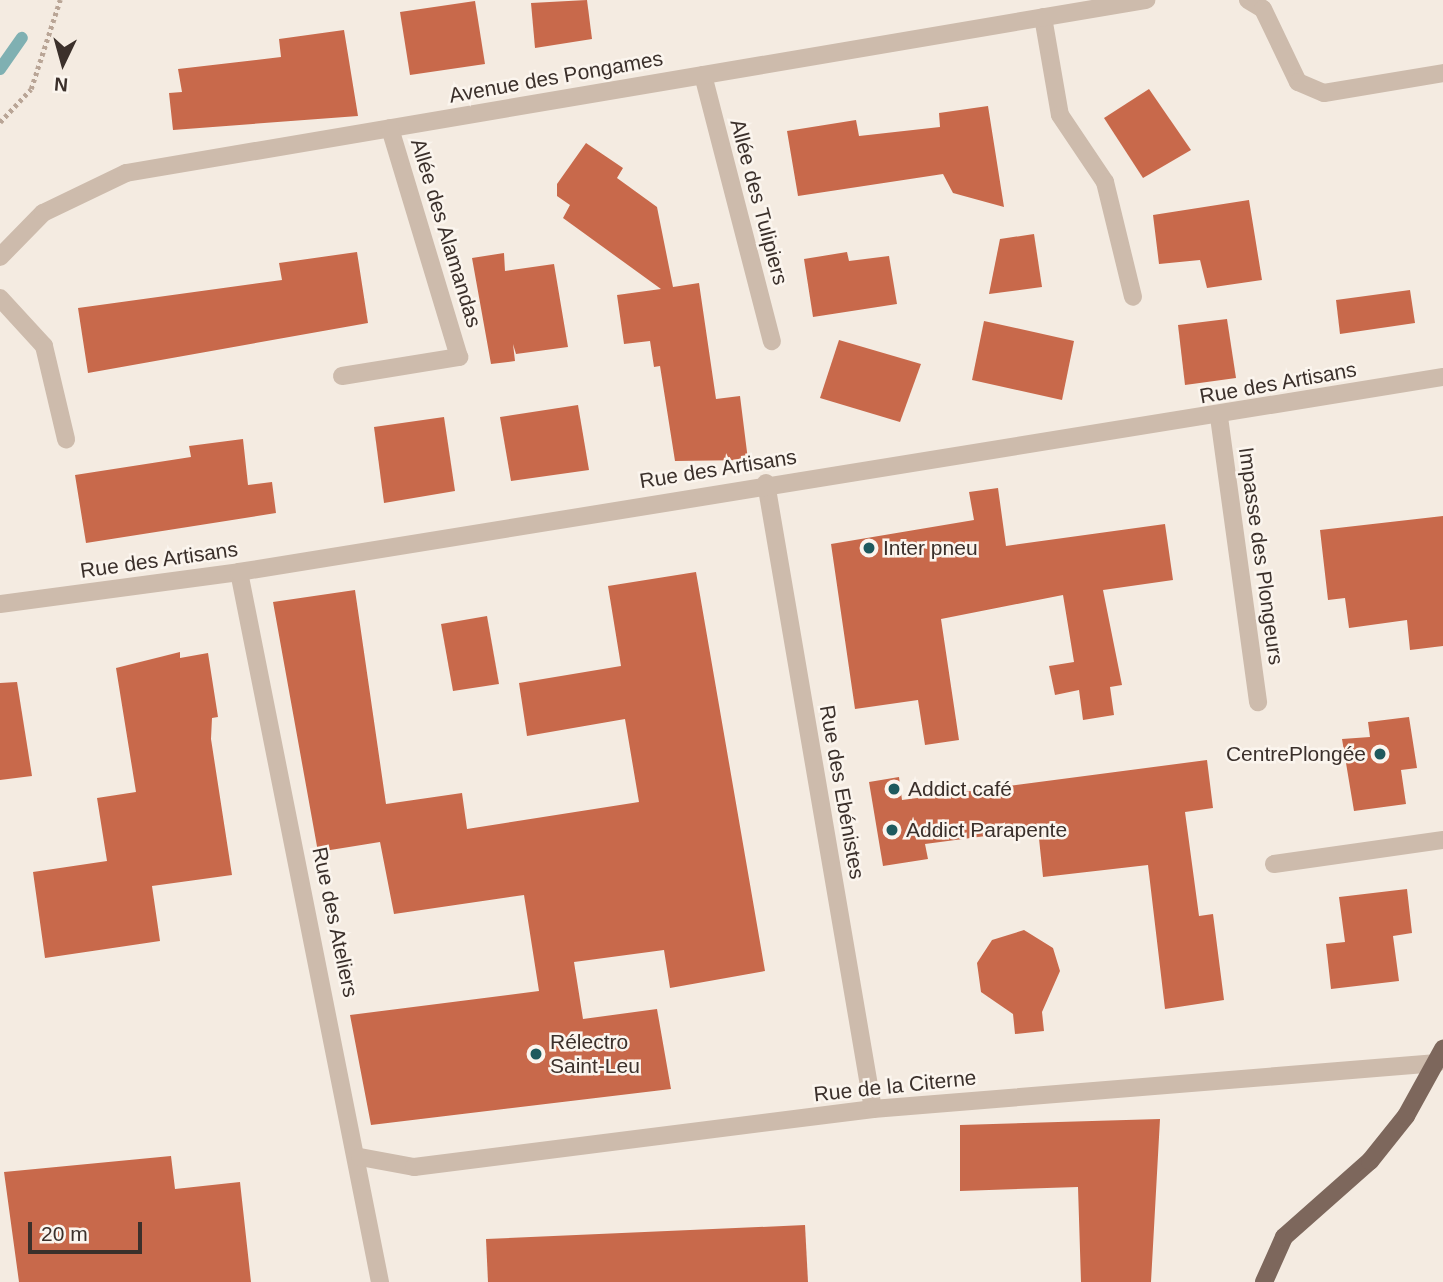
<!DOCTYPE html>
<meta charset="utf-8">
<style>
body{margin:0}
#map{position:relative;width:1443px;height:1282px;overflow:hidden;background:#f4ebe1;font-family:Helvetica,sans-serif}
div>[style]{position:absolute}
.stream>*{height:12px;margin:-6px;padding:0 6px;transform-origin:6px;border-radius:6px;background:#7fb0b2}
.building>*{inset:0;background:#c8694b}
.path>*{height:4.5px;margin-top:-2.25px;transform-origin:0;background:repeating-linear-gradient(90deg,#b9a596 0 3.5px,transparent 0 7px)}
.minor>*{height:18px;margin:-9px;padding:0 9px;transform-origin:9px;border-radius:9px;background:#cdbbac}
.major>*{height:18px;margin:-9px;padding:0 9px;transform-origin:9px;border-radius:9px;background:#7d675c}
.dots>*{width:19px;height:19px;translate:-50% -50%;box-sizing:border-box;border:4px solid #fbf5ee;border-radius:50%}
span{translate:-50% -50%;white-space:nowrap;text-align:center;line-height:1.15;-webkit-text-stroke:5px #fbf5ee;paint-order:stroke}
.street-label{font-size:21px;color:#3b302b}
.poi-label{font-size:21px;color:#3b302b}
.left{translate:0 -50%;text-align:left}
.right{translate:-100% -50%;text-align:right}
.north{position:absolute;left:28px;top:28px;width:70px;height:70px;-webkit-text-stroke:5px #fbf5ee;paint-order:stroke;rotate:185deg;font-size:19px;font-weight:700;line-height:28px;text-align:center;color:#3b302b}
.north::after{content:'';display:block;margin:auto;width:24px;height:32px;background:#3b302b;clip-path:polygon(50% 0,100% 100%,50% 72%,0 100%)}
.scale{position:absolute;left:28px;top:1222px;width:114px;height:32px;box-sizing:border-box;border:4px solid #3b302b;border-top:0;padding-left:9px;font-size:21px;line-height:24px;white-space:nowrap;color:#3b302b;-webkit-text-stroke:5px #fbf5ee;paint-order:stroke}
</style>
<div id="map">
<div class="stream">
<i style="left:0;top:69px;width:38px;rotate:-55deg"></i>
</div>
<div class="building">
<i style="clip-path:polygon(587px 0,592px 39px,535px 48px,531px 3px)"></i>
<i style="clip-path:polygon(475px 1px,485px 64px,410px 75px,400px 12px)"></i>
<i style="clip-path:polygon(344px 30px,358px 116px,173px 130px,169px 93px,182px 92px,178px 69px,281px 57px,279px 39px)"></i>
<i style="clip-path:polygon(1149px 89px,1191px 150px,1143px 178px,1104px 118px)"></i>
<i style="clip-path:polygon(988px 106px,1004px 207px,953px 193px,943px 174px,798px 196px,787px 131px,856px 120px,859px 136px,940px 127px,939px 113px)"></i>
<i style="clip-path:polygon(586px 143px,623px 168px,617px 178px,657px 207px,673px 287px,699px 283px,716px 399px,740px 396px,748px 460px,675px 461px,660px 366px,654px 367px,650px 341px,624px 344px,617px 295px,661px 289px,563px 218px,570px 205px,557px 196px,557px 184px)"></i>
<i style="clip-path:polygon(1249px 200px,1262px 280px,1207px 288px,1200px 260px,1159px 264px,1153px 215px)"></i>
<i style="clip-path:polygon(1034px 234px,1042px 287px,989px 294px,1000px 239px)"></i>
<i style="clip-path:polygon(357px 252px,368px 323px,88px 373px,78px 308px,282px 280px,279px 263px)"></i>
<i style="clip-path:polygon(847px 252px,849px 261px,889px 256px,897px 304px,813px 317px,804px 259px)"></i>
<i style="clip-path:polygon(504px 253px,505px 271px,554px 264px,568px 347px,516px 354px,513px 344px,515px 361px,491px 364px,472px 258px)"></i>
<i style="clip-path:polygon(1410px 290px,1415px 323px,1340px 334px,1336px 300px)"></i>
<i style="clip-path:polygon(1227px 319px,1236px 378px,1185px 385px,1178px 325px)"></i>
<i style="clip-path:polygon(984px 321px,1074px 341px,1062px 400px,972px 380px)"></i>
<i style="clip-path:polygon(839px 340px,921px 364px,900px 422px,820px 398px)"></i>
<i style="clip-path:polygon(578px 405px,589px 470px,511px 481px,500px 417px)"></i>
<i style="clip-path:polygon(444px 417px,455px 491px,384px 503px,374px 427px)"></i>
<i style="clip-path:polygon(243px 439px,248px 485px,272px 482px,276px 513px,86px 543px,75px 475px,191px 457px,189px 446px)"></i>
<i style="clip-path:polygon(998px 488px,1006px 546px,1165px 524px,1173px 580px,1103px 590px,1122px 685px,1110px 687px,1114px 715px,1083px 720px,1079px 690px,1055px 695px,1049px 666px,1074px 662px,1063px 595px,941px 619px,959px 740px,925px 745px,918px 700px,855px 709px,831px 544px,974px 520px,969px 492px)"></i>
<i style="clip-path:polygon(1443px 516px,1443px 646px,1410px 650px,1407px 620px,1349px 628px,1345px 598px,1328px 600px,1320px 530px)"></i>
<i style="clip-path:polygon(696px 572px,765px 971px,670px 988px,664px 950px,574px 962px,583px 1019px,657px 1009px,671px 1089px,371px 1125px,350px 1015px,539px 991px,524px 895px,394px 914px,380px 842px,318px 852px,273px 602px,355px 590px,386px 804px,462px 793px,467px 829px,639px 802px,625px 719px,527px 736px,519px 683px,621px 666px,608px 586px)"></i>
<i style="clip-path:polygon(487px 616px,499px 684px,453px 691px,441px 624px)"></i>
<i style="clip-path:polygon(180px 652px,180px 658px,208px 653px,218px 717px,212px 718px,211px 739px,232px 875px,152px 886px,160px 941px,45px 958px,33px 872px,107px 861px,97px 798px,136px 792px,116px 668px)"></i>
<i style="clip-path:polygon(17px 682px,32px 776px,0 780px,0 683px)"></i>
<i style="clip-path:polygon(1409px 717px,1417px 768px,1401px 770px,1406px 804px,1354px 811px,1342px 739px,1370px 737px,1368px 722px)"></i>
<i style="clip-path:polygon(1207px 760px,1213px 808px,1185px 812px,1199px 916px,1213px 914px,1224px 1000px,1165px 1009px,1148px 865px,1043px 877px,1038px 829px,925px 844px,928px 859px,883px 866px,869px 782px,899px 777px,902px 800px)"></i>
<i style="clip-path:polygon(1407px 889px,1412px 933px,1393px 936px,1399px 981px,1331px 989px,1326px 944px,1345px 942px,1339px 897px)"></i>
<i style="clip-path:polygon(1024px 930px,1053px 948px,1060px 971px,1042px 1012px,1044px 1031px,1015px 1034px,1013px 1014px,981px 992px,977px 963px,992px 940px)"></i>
<i style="clip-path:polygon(1160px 1119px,1151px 1282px,1081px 1282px,1078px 1187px,960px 1191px,960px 1125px)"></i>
<i style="clip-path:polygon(171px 1156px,175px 1189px,240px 1182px,251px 1282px,19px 1282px,4px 1172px)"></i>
<i style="clip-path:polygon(805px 1225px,808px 1282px,488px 1282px,486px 1239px)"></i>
</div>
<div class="path">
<i style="left:0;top:122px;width:45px;rotate:-46.8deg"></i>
<i style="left:31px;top:89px;width:94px;rotate:-72deg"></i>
</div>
<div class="minor">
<i style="left:1248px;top:0;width:17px;rotate:31deg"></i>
<i style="left:1263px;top:9px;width:81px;rotate:64.4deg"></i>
<i style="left:1298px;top:82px;width:28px;rotate:23deg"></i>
<i style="left:1324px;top:93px;width:121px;rotate:-9.5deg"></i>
<i style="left:1043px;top:17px;width:99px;rotate:80.2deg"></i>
<i style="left:1060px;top:115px;width:81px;rotate:56.1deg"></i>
<i style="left:1105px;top:182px;width:118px;rotate:76.3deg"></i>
<i style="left:703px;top:75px;width:275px;rotate:75.5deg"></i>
<i style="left:0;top:257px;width:62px;rotate:-45.7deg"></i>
<i style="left:43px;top:213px;width:92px;rotate:-25.7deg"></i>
<i style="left:126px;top:173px;width:1035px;rotate:-9.63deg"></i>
<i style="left:0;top:298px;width:65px;rotate:47.5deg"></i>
<i style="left:44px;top:346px;width:96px;rotate:76.7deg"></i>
<i style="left:342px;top:376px;width:119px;rotate:-9.2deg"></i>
<i style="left:459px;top:357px;width:239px;rotate:-106.8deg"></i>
<i style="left:1219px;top:417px;width:288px;rotate:82.2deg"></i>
<i style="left:766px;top:483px;width:635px;rotate:80.3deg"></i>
<i style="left:239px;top:572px;width:724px;rotate:78.77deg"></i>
<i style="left:0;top:604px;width:241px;rotate:-7.6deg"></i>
<i style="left:239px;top:572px;width:1220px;rotate:-9.2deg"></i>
<i style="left:1274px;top:864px;width:171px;rotate:-8.1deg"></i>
<i style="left:360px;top:1157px;width:55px;rotate:10.5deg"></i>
<i style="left:414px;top:1167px;width:463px;rotate:-7.2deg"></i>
<i style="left:873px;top:1109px;width:566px;rotate:-4.66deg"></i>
</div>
<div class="major">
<i style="left:1264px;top:1282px;width:49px;rotate:-66deg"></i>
<i style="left:1284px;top:1237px;width:115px;rotate:-41.5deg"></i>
<i style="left:1370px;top:1161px;width:58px;rotate:-51.3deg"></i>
<i style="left:1406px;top:1116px;width:77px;rotate:-61.1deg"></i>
</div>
<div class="dots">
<i style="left:869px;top:548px;background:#1f5a5e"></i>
<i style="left:1380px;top:754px;background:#1f5a5e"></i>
<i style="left:894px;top:789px;background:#1f5a5e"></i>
<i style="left:892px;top:830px;background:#1f5a5e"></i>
<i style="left:536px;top:1054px;background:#1f5a5e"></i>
</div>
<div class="street-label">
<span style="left:556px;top:77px;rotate:-10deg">Avenue des Pongames</span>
<span style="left:759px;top:202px;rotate:75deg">Allée des Tulipiers</span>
<span style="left:446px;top:233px;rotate:73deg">Allée des Alamandas</span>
<span style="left:1278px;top:383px;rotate:-10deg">Rue des Artisans</span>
<span style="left:718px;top:469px;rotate:-9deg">Rue des Artisans</span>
<span style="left:1261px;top:556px;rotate:82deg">Impasse des Plongeurs</span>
<span style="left:159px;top:560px;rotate:-8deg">Rue des Artisans</span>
<span style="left:842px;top:792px;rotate:80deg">Rue des Ebénistes</span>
<span style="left:335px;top:922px;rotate:78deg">Rue des Ateliers</span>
<span style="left:895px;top:1086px;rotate:-6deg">Rue de la Citerne</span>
</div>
<div class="poi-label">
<span class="left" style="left:883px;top:548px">Inter pneu</span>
<span class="right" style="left:1366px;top:754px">CentrePlongée</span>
<span class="left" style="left:908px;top:789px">Addict café</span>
<span class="left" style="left:906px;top:830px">Addict Parapente</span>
<span class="left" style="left:550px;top:1054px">Rélectro<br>Saint-Leu</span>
</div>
<div class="north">N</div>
<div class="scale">20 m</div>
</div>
